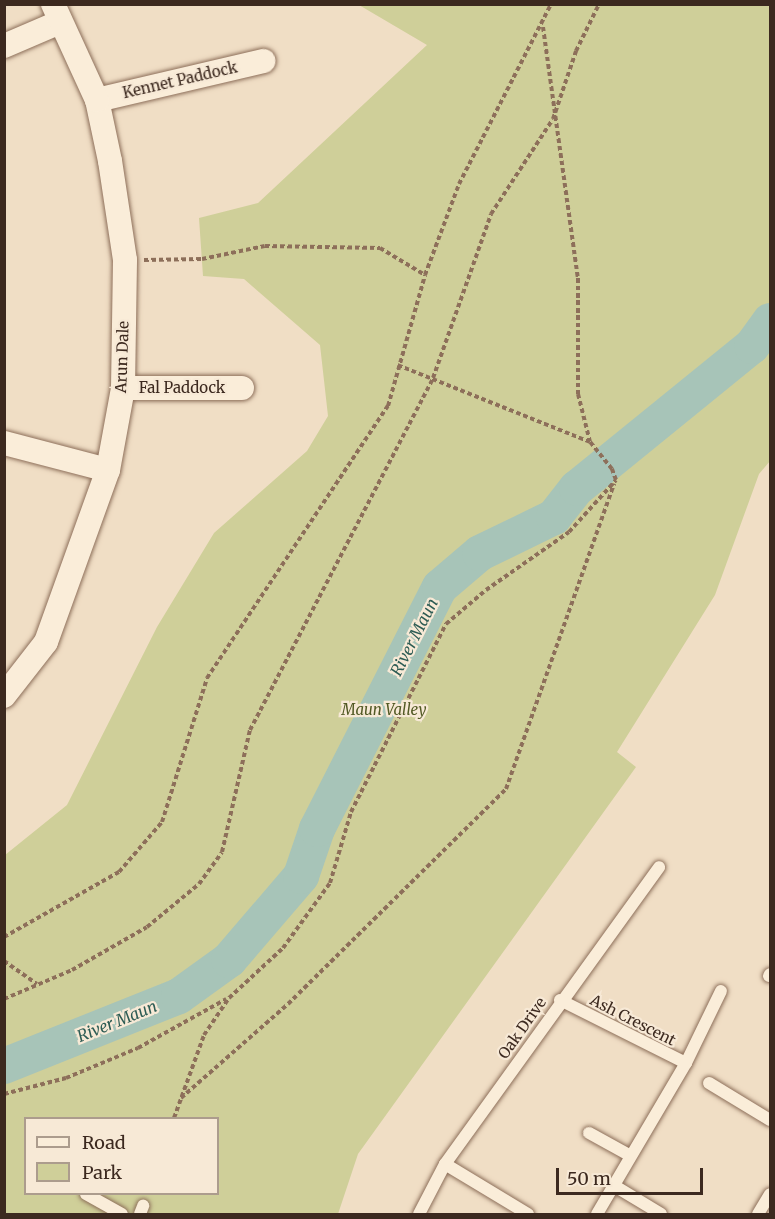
<!DOCTYPE html>
<style>
body{margin:0}
#map{position:relative;width:775px;height:1219px;overflow:hidden;background:#f0dec5;font-family:Merriweather,serif}
div>[style]{position:absolute}
.green>*{inset:0;background:#cfcf99}
.river>*{height:36px;margin:-18px;padding:0 18px;transform-origin:18px;border-radius:18px;background:#a7c4b8}
.path>*{height:4px;margin-top:-2px;transform-origin:0;background:repeating-linear-gradient(90deg,#8d6f5a 0 4.5px,transparent 0 7.5px)}
.roads{filter:drop-shadow(0 0 2px #8d6f5a) drop-shadow(0 0 2px #8d6f5a)}
.service>*{height:12px;margin:-6px;padding:0 6px;transform-origin:6px;border-radius:6px;background:#faedd9}
.minor>*{height:24px;margin:-12px;padding:0 12px;transform-origin:12px;border-radius:12px;background:#faedd9}
span{translate:-50% -50%;white-space:nowrap;text-align:center;line-height:1.15;-webkit-text-stroke:4.5px #f7e9d6;paint-order:stroke}
.street-label{font-size:15px;color:#3c291f}
.park-label{font-size:15px;color:#525924;font-style:italic}
.water-label{font-size:16px;color:#2d5c54;font-style:italic}
.frame{position:absolute;inset:0;border:6px solid #3c291f;pointer-events:none}
.legend{position:absolute;left:24px;top:1117px;width:195px;height:78px;box-sizing:border-box;background:#f7e9d6;border:2px solid #ac9c8d;margin:0;padding:8px 10px;list-style:none;font-size:18px;color:#3c291f}
.legend li{display:flex;align-items:center;gap:12px;height:30px}
.legend b{width:30px;border:2px solid #ac9c8d}
.scale{position:absolute;left:556px;top:1168px;width:147px;height:27px;box-sizing:border-box;border:3px solid #3c291f;border-top:0;padding-left:8px;font-size:18px;line-height:21px;white-space:nowrap;color:#3c291f;-webkit-text-stroke:4px #f7e9d6;paint-order:stroke}
</style>
<div id="map">
<div class="green">
<i style="clip-path:polygon(evenodd,359px 5px,770px 5px,770px 461px,759px 474px,715px 595px,617px 752px,636px 767px,358px 1154px,338px 1214px,5px 1214px,5px 855px,67px 805px,157px 627px,214px 533px,307px 451px,328px 416px,320px 345px,244px 279px,203px 276px,199px 218px,258px 203px,427px 45px,359px 5px,26px 1118px,218px 1118px,218px 1194px,26px 1194px,26px 1118px)"></i>
</div>
<div class="river">
<i style="left:4px;top:1066px;width:188px;rotate:-21.8deg"></i>
<i style="left:179px;top:996px;width:62px;rotate:-35.8deg"></i>
<i style="left:229px;top:960px;width:111px;rotate:-49.4deg"></i>
<i style="left:301px;top:876px;width:50px;rotate:-71.2deg"></i>
<i style="left:317px;top:829px;width:271px;rotate:-63.1deg"></i>
<i style="left:440px;top:587px;width:52px;rotate:-40.4deg"></i>
<i style="left:480px;top:553px;width:82px;rotate:-25.9deg"></i>
<i style="left:554px;top:517px;width:37px;rotate:-52deg"></i>
<i style="left:577px;top:488px;width:225px;rotate:-39.1deg"></i>
<i style="left:752px;top:346px;width:31px;rotate:-54deg"></i>
</div>
<div class="path">
<i style="left:543px;top:27px;width:253px;rotate:82.1deg"></i>
<i style="left:578px;top:278px;width:116px;rotate:90deg"></i>
<i style="left:578px;top:394px;width:49px;rotate:76deg"></i>
<i style="left:144px;top:260px;width:58px;rotate:-1deg"></i>
<i style="left:202px;top:259px;width:64px;rotate:-11.7deg"></i>
<i style="left:265px;top:246px;width:115px;rotate:1deg"></i>
<i style="left:380px;top:248px;width:52px;rotate:31deg"></i>
<i style="left:4px;top:937px;width:132px;rotate:-29.5deg"></i>
<i style="left:119px;top:872px;width:66px;rotate:-49.3deg"></i>
<i style="left:162px;top:822px;width:151px;rotate:-72.6deg"></i>
<i style="left:207px;top:678px;width:327px;rotate:-56.4deg"></i>
<i style="left:388px;top:406px;width:136px;rotate:-74.2deg"></i>
<i style="left:425px;top:275px;width:97px;rotate:-69.5deg"></i>
<i style="left:459px;top:184px;width:202px;rotate:-62.9deg"></i>
<i style="left:4px;top:961px;width:40px;rotate:34.9deg"></i>
<i style="left:4px;top:999px;width:74px;rotate:-23.1deg"></i>
<i style="left:72px;top:970px;width:86px;rotate:-29.8deg"></i>
<i style="left:147px;top:927px;width:67px;rotate:-39.6deg"></i>
<i style="left:199px;top:884px;width:39px;rotate:-54deg"></i>
<i style="left:222px;top:852px;width:125px;rotate:-77.1deg"></i>
<i style="left:250px;top:730px;width:397px;rotate:-62.5deg"></i>
<i style="left:433px;top:378px;width:174px;rotate:-70.5deg"></i>
<i style="left:491px;top:214px;width:113px;rotate:-56.9deg"></i>
<i style="left:553px;top:119px;width:72px;rotate:-71.3deg"></i>
<i style="left:576px;top:51px;width:52px;rotate:-63.9deg"></i>
<i style="left:4px;top:1094px;width:64px;rotate:-14.5deg"></i>
<i style="left:66px;top:1078px;width:78px;rotate:-22.6deg"></i>
<i style="left:138px;top:1048px;width:101px;rotate:-29.1deg"></i>
<i style="left:181px;top:1098px;width:142px;rotate:-41.3deg"></i>
<i style="left:288px;top:1004px;width:306px;rotate:-44.6deg"></i>
<i style="left:506px;top:789px;width:324px;rotate:-70.5deg"></i>
<i style="left:174px;top:1118px;width:88px;rotate:-70.1deg"></i>
<i style="left:204px;top:1035px;width:45px;rotate:-56deg"></i>
<i style="left:229px;top:998px;width:74px;rotate:-42.8deg"></i>
<i style="left:283px;top:948px;width:80px;rotate:-54.1deg"></i>
<i style="left:330px;top:883px;width:74px;rotate:-73.5deg"></i>
<i style="left:351px;top:812px;width:211px;rotate:-63.2deg"></i>
<i style="left:446px;top:624px;width:52px;rotate:-40.4deg"></i>
<i style="left:486px;top:590px;width:101px;rotate:-34.9deg"></i>
<i style="left:569px;top:532px;width:70px;rotate:-47.9deg"></i>
<i style="left:616px;top:480px;width:12px;rotate:-110deg"></i>
<i style="left:612px;top:469px;width:35px;rotate:-129deg"></i>
<i style="left:590px;top:442px;width:208px;rotate:-158.2deg"></i>
</div>
<div class="roads">
<div class="service">
<i style="left:769px;top:976px;width:2px;rotate:-63deg"></i>
<i style="left:560px;top:1000px;width:141px;rotate:26.6deg"></i>
<i style="left:686px;top:1063px;width:80px;rotate:-64.1deg"></i>
<i style="left:709px;top:1083px;width:71px;rotate:31.2deg"></i>
<i style="left:589px;top:1133px;width:46px;rotate:28.8deg"></i>
<i style="left:445px;top:1164px;width:97px;rotate:31.1deg"></i>
<i style="left:613px;top:1185px;width:56px;rotate:31.1deg"></i>
<i style="left:86px;top:1194px;width:41px;rotate:29.1deg"></i>
<i style="left:140px;top:1214px;width:9px;rotate:-69deg"></i>
<i style="left:419px;top:1214px;width:56px;rotate:-62.5deg"></i>
<i style="left:445px;top:1164px;width:366px;rotate:-54.2deg"></i>
<i style="left:597px;top:1214px;width:175px;rotate:-59.5deg"></i>
<i style="left:758px;top:1214px;width:23px;rotate:-59deg"></i>
</div>
<div class="minor">
<i style="left:4px;top:46px;width:61px;rotate:-23.2deg"></i>
<i style="left:97px;top:100px;width:171px;rotate:-13.2deg"></i>
<i style="left:123px;top:388px;width:119px"></i>
<i style="left:4px;top:443px;width:107px;rotate:14.6deg"></i>
<i style="left:4px;top:696px;width:68px;rotate:-52.1deg"></i>
<i style="left:46px;top:642px;width:183px;rotate:-70.2deg"></i>
<i style="left:108px;top:470px;width:83px;rotate:-79.6deg"></i>
<i style="left:123px;top:388px;width:128px;rotate:-89.1deg"></i>
<i style="left:125px;top:260px;width:100px;rotate:-98.6deg"></i>
<i style="left:110px;top:161px;width:62px;rotate:-102deg"></i>
<i style="left:97px;top:100px;width:106px;rotate:-114.6deg"></i>
</div>
</div>
<div class="street-label">
<span style="left:180px;top:80px;rotate:-13deg">Kennet Paddock</span>
<span style="left:122px;top:357px;rotate:-88deg">Arun Dale</span>
<span style="left:182px;top:388px">Fal Paddock</span>
<span style="left:633px;top:1020px;rotate:27deg">Ash Crescent</span>
<span style="left:522px;top:1028px;rotate:-55deg">Oak Drive</span>
</div>
<div class="park-label">
<span style="left:384px;top:710px">Maun Valley</span>
</div>
<div class="water-label">
<span style="left:414px;top:637px;rotate:-63deg">River Maun</span>
<span style="left:117px;top:1021px;rotate:-22deg">River Maun</span>
</div>
<div class="frame"></div>
<ul class="legend">
<li><b style="height:8px;background:#faedd9"></b>Road</li>
<li><b style="height:16px;background:#cfcf99"></b>Park</li>
</ul>
<div class="scale">50 m</div>
</div>
